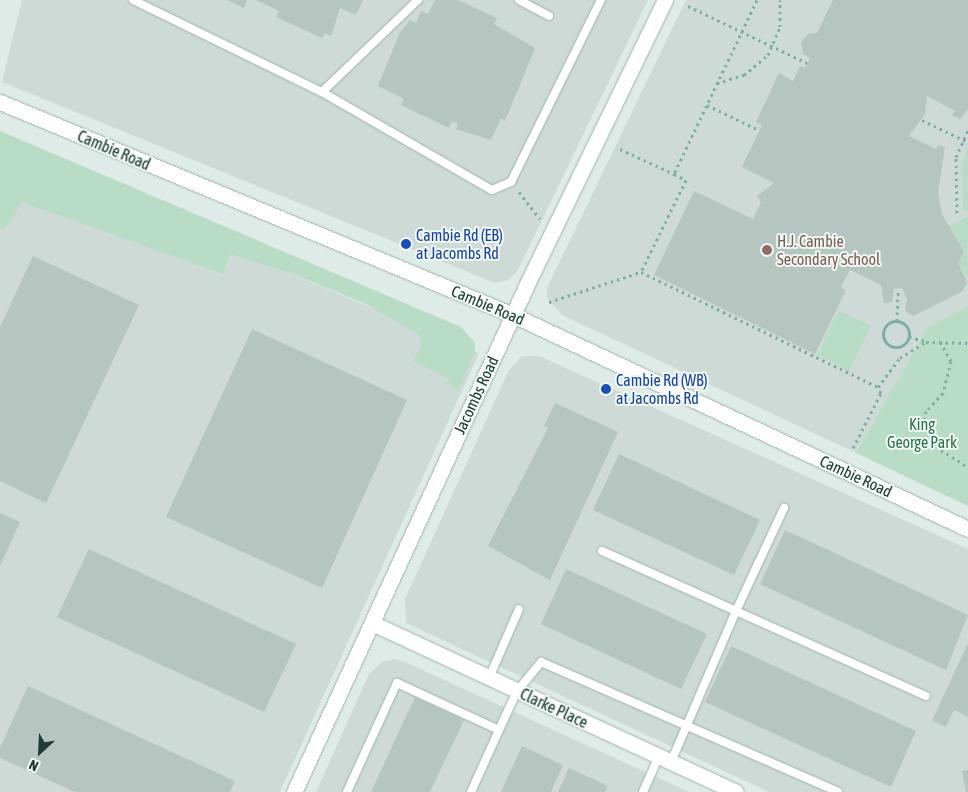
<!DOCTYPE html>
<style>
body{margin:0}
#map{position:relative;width:968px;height:792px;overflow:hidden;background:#dfebe7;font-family:"Asap Condensed",sans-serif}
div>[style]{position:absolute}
.built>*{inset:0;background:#cedad6}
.green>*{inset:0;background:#b8dcc5}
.building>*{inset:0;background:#b5c5c0}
.path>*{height:3px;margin-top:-1.5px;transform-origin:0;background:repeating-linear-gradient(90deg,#80aea4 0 2.5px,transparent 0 6.5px)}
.path>.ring{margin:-1.5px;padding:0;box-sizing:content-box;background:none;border:3px solid #80aea4;border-radius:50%}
.roads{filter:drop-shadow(0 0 1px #a2b3ae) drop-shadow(0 0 1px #a2b3ae)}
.lane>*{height:8px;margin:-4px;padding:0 4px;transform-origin:4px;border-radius:4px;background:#fff}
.street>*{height:15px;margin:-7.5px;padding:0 7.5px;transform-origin:7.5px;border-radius:7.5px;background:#fff}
.secondary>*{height:15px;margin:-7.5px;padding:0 7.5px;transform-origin:7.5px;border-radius:7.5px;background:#fff}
.dots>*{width:14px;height:14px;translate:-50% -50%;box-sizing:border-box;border:2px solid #f0f7f4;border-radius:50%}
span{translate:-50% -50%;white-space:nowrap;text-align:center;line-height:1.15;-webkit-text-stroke:4px #f0f7f4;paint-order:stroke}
.street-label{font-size:16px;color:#203b36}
.transit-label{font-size:16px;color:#164399}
.left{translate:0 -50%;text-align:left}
.education-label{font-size:16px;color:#785e54}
.park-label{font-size:16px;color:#2b714c}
.north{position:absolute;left:15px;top:727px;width:50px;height:50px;-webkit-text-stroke:4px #f0f7f4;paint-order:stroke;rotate:205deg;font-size:14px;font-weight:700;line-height:20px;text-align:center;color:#203b36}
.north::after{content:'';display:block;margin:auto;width:18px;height:22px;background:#203b36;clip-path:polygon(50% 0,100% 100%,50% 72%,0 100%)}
</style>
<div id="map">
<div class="built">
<i style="clip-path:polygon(22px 0,648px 0,517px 272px,508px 280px,495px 283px,2px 82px)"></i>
<i style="clip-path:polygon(686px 0,968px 0,968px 146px,961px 168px,963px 211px,968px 212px,968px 306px,927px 328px,856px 453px,562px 315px,547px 298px,547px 288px)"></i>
<i style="clip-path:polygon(4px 153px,479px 353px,280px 792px,0 792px,0 163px)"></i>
<i style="clip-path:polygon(522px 356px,539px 356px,968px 549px,968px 792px,769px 792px,406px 623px,405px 599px,509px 370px)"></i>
<i style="clip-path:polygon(395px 659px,405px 662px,689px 792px,316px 792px,369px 674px,382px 662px)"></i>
</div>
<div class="green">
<i style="clip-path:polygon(0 131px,461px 327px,475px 343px,475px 352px,457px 392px,447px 378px,414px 361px,422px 342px,419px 335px,368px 305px,293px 274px,230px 254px,223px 274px,22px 202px,4px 230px,0 228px)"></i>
<i style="clip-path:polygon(968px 146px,968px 212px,963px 211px,961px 168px)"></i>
<i style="clip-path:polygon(968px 216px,968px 276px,966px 277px,958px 263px,964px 253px,948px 227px)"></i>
<i style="clip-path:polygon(968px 306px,968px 506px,856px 453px,927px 328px)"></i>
<i style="clip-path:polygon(839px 311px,871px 326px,849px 371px,817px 355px)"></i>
</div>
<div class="building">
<i style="clip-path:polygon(227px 0,247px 0,244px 8px)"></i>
<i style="clip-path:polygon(256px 0,363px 0,356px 15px,340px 8px,331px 36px,325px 33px,322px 38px,276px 17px,279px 11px)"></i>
<i style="clip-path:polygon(435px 0,458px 0,497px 18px,494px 24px,535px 48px,505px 121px,501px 118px,491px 140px,456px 129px,458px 124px,452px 121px,449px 128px,401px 105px,404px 99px,378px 86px,400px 32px,410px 20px,416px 23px,421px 11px,428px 14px)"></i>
<i style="clip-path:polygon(833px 0,968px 0,968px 109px,960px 119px,952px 115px,955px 111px,927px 96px,925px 114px,909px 136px,936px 149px,938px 145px,945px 147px,938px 192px,942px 214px,964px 252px,958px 263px,967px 282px,963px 291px,913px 316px,905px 311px,907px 299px,902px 288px,894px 289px,892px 302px,884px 303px,881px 285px,850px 270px,841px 287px,846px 290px,815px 354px,654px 275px,694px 191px,753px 219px,761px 202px,757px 196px,774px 183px,742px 167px,762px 125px,756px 122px,779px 73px,793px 81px,800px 66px,805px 68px,810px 58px,803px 54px,801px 42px,808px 34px,817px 33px)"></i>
<i style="clip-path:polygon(33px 256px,139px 305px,46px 503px,0 481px,0 327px)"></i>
<i style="clip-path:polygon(252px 329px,407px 400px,322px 588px,166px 517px)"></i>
<i style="clip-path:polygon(555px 403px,618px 432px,550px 580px,488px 546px,548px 428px,544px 426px)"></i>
<i style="clip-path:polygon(619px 454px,760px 520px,734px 575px,593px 510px)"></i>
<i style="clip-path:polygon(0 513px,20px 522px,0 566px)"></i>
<i style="clip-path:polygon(785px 530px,968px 615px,946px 670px,760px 584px)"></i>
<i style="clip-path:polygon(89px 549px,296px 644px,264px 712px,57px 617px)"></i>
<i style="clip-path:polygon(566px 569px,707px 634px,681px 689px,541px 624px)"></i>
<i style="clip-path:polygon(968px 643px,968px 717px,954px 710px,946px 727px,932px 721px)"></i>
<i style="clip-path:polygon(731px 646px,916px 731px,891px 787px,705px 702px)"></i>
<i style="clip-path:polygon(28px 686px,235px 781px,230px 792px,75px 792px,0 758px,0 748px)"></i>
<i style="clip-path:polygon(415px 697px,464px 720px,430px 792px,371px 792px)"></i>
<i style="clip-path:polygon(522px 746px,563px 765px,551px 792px,501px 792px)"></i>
<i style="clip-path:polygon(569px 768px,608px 786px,605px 792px,558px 792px)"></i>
<i style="clip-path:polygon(968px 770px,968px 792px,966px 792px,962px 771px)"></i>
</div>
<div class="path">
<i style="left:757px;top:0;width:193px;rotate:115.5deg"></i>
<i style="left:674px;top:174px;width:13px;rotate:27deg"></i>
<i style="left:686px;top:180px;width:102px;rotate:116.1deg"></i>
<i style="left:641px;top:272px;width:263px;rotate:25.9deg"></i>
<i style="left:878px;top:387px;width:36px;rotate:-53deg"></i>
<i style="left:900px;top:358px;width:31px;rotate:-32deg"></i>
<i style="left:926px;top:342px;width:42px;rotate:1.4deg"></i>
<i style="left:688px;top:6px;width:132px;rotate:25.6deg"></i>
<i style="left:717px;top:83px;width:28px;rotate:-17deg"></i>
<i style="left:744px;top:75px;width:31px;rotate:-40deg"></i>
<i style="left:768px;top:55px;width:30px;rotate:-67deg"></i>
<i style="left:780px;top:27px;width:27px;rotate:-90deg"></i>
<i style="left:707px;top:105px;width:58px;rotate:25.7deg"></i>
<i style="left:922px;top:120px;width:51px;rotate:25.6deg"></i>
<i style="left:620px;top:149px;width:60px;rotate:24.8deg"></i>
<i style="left:519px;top:192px;width:34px;rotate:52deg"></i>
<i style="left:957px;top:213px;width:56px;rotate:-91deg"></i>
<i style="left:956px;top:157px;width:30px;rotate:-66deg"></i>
<i style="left:549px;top:302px;width:97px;rotate:-18.1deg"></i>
<i style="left:897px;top:321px;width:32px;rotate:-88deg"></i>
<i class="ring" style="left:883px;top:321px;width:23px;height:23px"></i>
<i style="left:909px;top:337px;width:17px;rotate:13deg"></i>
<i style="left:940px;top:342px;width:22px;rotate:60deg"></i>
<i style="left:951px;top:361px;width:33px;rotate:104deg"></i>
<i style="left:943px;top:393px;width:25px;rotate:133deg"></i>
<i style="left:926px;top:411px;width:13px;rotate:103deg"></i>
<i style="left:923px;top:424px;width:32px;rotate:55deg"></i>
<i style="left:941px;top:450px;width:32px;rotate:32deg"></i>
<i style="left:853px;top:448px;width:62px;rotate:-63deg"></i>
<i style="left:881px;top:393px;width:7px;rotate:-117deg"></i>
</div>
<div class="roads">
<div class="lane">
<i style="left:133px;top:0;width:210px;rotate:26deg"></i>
<i style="left:322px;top:92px;width:196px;rotate:30deg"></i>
<i style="left:492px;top:190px;width:21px;rotate:-23deg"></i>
<i style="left:511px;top:182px;width:203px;rotate:-63.7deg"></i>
<i style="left:519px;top:0;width:34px;rotate:28deg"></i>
<i style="left:322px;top:92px;width:133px;rotate:-43.8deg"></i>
<i style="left:602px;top:551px;width:147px;rotate:24.1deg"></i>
<i style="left:736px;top:611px;width:114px;rotate:-65deg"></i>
<i style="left:489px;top:678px;width:75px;rotate:-66.5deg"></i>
<i style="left:671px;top:762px;width:164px;rotate:-66.7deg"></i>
<i style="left:736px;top:611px;width:208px;rotate:24.1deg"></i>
<i style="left:347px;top:792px;width:120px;rotate:-65.4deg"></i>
<i style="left:397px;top:683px;width:112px;rotate:24.7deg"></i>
<i style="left:499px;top:730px;width:43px;rotate:-65.2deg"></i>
<i style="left:517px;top:691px;width:38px;rotate:-50deg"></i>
<i style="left:541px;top:662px;width:324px;rotate:23.6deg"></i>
<i style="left:471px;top:792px;width:68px;rotate:-65.7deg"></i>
<i style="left:643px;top:792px;width:39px;rotate:-66deg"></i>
</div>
<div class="street">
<i style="left:372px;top:623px;width:401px;rotate:24.9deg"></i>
</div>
<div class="secondary">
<i style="left:0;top:102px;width:555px;rotate:22.55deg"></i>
<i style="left:513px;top:315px;width:503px;rotate:25.19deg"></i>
<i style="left:294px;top:792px;width:561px;rotate:-65.35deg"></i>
<i style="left:528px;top:282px;width:314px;rotate:-64.1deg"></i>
</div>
</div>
<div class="dots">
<i style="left:406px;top:244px;background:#1a4fb4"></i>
<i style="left:767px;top:250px;background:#8d6e63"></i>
<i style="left:606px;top:389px;background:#1a4fb4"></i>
</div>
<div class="street-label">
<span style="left:114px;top:150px;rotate:23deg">Cambie Road</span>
<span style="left:488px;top:305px;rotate:23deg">Cambie Road</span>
<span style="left:476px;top:395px;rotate:-65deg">Jacombs Road</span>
<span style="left:856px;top:476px;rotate:25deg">Cambie Road</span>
<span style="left:554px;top:708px;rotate:25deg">Clarke Place</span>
</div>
<div class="transit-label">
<span class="left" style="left:416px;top:244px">Cambie Rd (EB)<br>at Jacombs Rd</span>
<span class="left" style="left:616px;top:389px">Cambie Rd (WB)<br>at Jacombs Rd</span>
</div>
<div class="education-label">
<span class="left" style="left:777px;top:250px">H.J. Cambie<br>Secondary School</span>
</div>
<div class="park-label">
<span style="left:922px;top:433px">King<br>George Park</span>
</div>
<div class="north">N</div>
</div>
